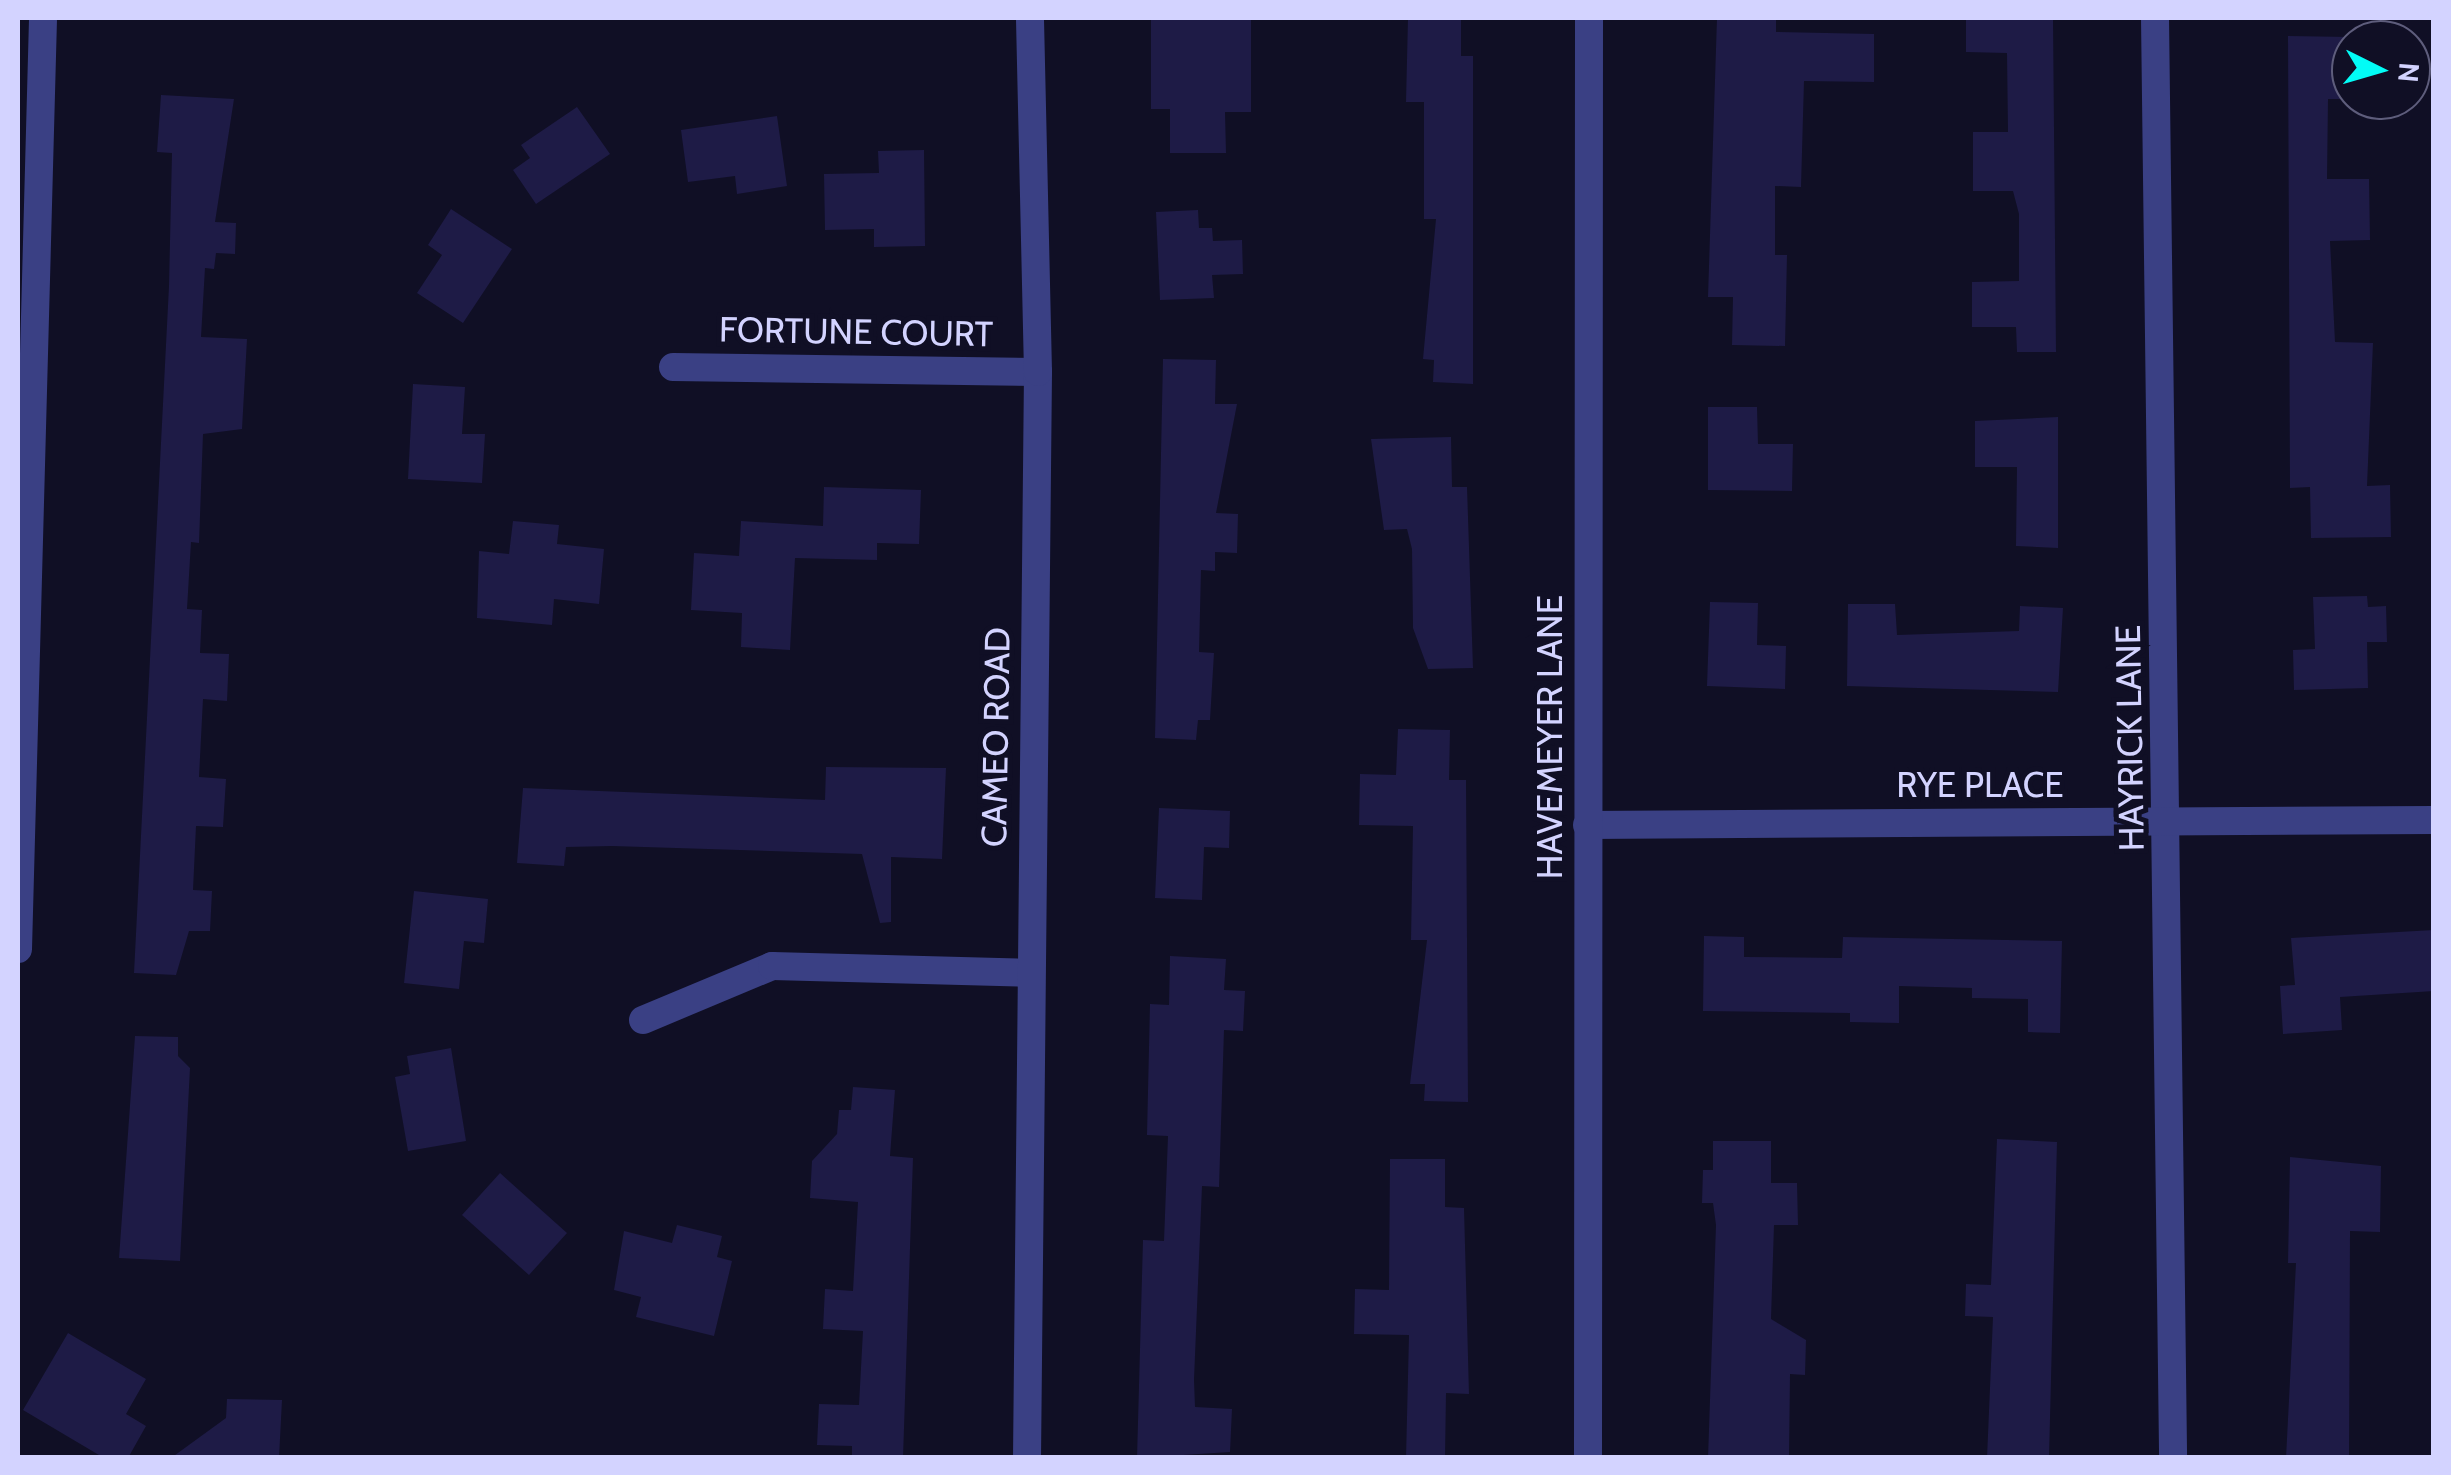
<!DOCTYPE html>
<style>
body{margin:0}
#map{position:relative;width:2451px;height:1475px;overflow:hidden;background:#100f25;font-family:Cabin,sans-serif}
div>[style]{position:absolute}
.building>*{inset:0;background:#1e1b46}
.minor>*{height:28px;margin:-14px;padding:0 14px;transform-origin:14px;border-radius:14px;background:#3a4084}
.tertiary>*{height:28px;margin:-14px;padding:0 14px;transform-origin:14px;border-radius:14px;background:#3a4084}
span{translate:-50% -50%;white-space:nowrap;text-align:center;line-height:1.15;-webkit-text-stroke:10px #100f25;paint-order:stroke}
.street-label{font-size:35px;color:#d3d3ff}
.frame{position:absolute;inset:0;border:20px solid #d3d3ff;pointer-events:none}
.north{position:absolute;left:2331px;top:20px;width:100px;height:100px;box-sizing:border-box;background:#100f25;border:2px solid #5e5d7c;border-radius:50%;rotate:95deg;font-size:28px;font-weight:700;line-height:40px;text-align:center;color:#d3d3ff}
.north::after{content:'';display:block;margin:auto;width:35px;height:45px;background:#02fcf6;clip-path:polygon(50% 0,100% 100%,50% 72%,0 100%)}
</style>
<div id="map">
<div class="building">
<i style="clip-path:polygon(1151px 18px,1251px 18px,1251px 112px,1225px 112px,1226px 153px,1170px 153px,1170px 109px,1151px 109px)"></i>
<i style="clip-path:polygon(1408px 18px,1461px 18px,1461px 56px,1473px 56px,1473px 384px,1433px 382px,1434px 360px,1423px 359px,1436px 219px,1424px 219px,1424px 102px,1406px 102px)"></i>
<i style="clip-path:polygon(1717px 18px,1776px 18px,1776px 32px,1874px 34px,1874px 82px,1804px 81px,1801px 187px,1775px 186px,1775px 255px,1787px 255px,1785px 346px,1732px 345px,1733px 297px,1708px 297px)"></i>
<i style="clip-path:polygon(1966px 18px,2053px 18px,2056px 352px,2017px 352px,2016px 327px,1972px 327px,1972px 282px,2019px 281px,2019px 214px,2013px 191px,1973px 191px,1973px 132px,2008px 132px,2007px 53px,1966px 52px)"></i>
<i style="clip-path:polygon(2288px 36px,2351px 37px,2351px 99px,2328px 99px,2327px 179px,2369px 179px,2370px 240px,2330px 241px,2335px 342px,2373px 343px,2367px 486px,2390px 485px,2391px 537px,2311px 538px,2310px 487px,2290px 488px)"></i>
<i style="clip-path:polygon(161px 95px,234px 99px,215px 222px,236px 223px,235px 254px,216px 253px,214px 269px,205px 268px,201px 337px,247px 339px,242px 429px,203px 434px,199px 543px,191px 542px,187px 609px,202px 610px,200px 653px,229px 654px,227px 701px,203px 699px,199px 777px,226px 779px,223px 827px,196px 826px,193px 890px,212px 891px,210px 931px,189px 931px,176px 975px,134px 973px,169px 286px,172px 153px,157px 152px)"></i>
<i style="clip-path:polygon(577px 107px,610px 154px,536px 204px,513px 170px,530px 158px,521px 145px)"></i>
<i style="clip-path:polygon(777px 116px,787px 186px,737px 194px,735px 176px,688px 182px,681px 130px)"></i>
<i style="clip-path:polygon(924px 150px,925px 246px,874px 247px,874px 229px,825px 230px,824px 174px,879px 173px,878px 151px)"></i>
<i style="clip-path:polygon(451px 209px,512px 249px,463px 323px,417px 293px,442px 255px,428px 245px)"></i>
<i style="clip-path:polygon(1198px 210px,1199px 228px,1212px 228px,1213px 241px,1242px 240px,1243px 274px,1212px 275px,1214px 298px,1160px 300px,1156px 212px)"></i>
<i style="clip-path:polygon(1163px 359px,1216px 360px,1215px 404px,1237px 404px,1216px 513px,1238px 514px,1237px 553px,1215px 552px,1215px 571px,1201px 570px,1199px 652px,1214px 653px,1210px 720px,1198px 720px,1196px 740px,1155px 738px)"></i>
<i style="clip-path:polygon(413px 384px,465px 387px,462px 434px,485px 434px,482px 483px,408px 479px)"></i>
<i style="clip-path:polygon(1708px 407px,1757px 407px,1758px 444px,1793px 444px,1792px 491px,1708px 490px)"></i>
<i style="clip-path:polygon(2058px 417px,2058px 548px,2016px 546px,2017px 467px,1975px 467px,1975px 421px)"></i>
<i style="clip-path:polygon(1451px 437px,1452px 487px,1467px 487px,1473px 668px,1428px 669px,1413px 628px,1412px 549px,1407px 529px,1384px 530px,1371px 439px)"></i>
<i style="clip-path:polygon(824px 487px,921px 490px,919px 544px,877px 543px,877px 560px,795px 558px,790px 650px,741px 647px,742px 613px,691px 610px,694px 553px,739px 556px,741px 521px,823px 526px)"></i>
<i style="clip-path:polygon(513px 521px,559px 525px,557px 544px,604px 549px,599px 604px,554px 599px,552px 625px,477px 618px,479px 551px,509px 554px)"></i>
<i style="clip-path:polygon(2367px 596px,2368px 607px,2386px 606px,2387px 642px,2367px 642px,2368px 688px,2294px 690px,2293px 650px,2315px 649px,2313px 597px)"></i>
<i style="clip-path:polygon(1710px 602px,1758px 603px,1757px 645px,1786px 646px,1785px 689px,1707px 686px)"></i>
<i style="clip-path:polygon(1848px 604px,1895px 604px,1897px 635px,2019px 631px,2020px 606px,2063px 608px,2058px 692px,1847px 686px)"></i>
<i style="clip-path:polygon(1398px 729px,1450px 730px,1449px 780px,1466px 780px,1468px 1102px,1424px 1101px,1425px 1084px,1410px 1084px,1427px 940px,1411px 940px,1413px 826px,1359px 825px,1360px 774px,1396px 775px)"></i>
<i style="clip-path:polygon(826px 767px,946px 768px,942px 859px,891px 857px,891px 922px,880px 923px,862px 854px,612px 846px,566px 847px,564px 866px,517px 863px,523px 788px,825px 800px)"></i>
<i style="clip-path:polygon(1159px 808px,1230px 811px,1229px 848px,1204px 847px,1202px 900px,1155px 898px)"></i>
<i style="clip-path:polygon(414px 891px,488px 899px,484px 943px,464px 941px,459px 989px,404px 983px)"></i>
<i style="clip-path:polygon(2434px 930px,2434px 991px,2340px 997px,2342px 1030px,2283px 1034px,2280px 986px,2295px 985px,2291px 938px)"></i>
<i style="clip-path:polygon(1704px 936px,1744px 937px,1744px 957px,1842px 958px,1843px 937px,2062px 941px,2060px 1033px,2028px 1032px,2028px 999px,1972px 998px,1972px 988px,1899px 986px,1899px 1023px,1850px 1022px,1850px 1013px,1703px 1011px)"></i>
<i style="clip-path:polygon(1170px 956px,1226px 959px,1224px 990px,1245px 991px,1243px 1031px,1224px 1030px,1219px 1187px,1202px 1186px,1194px 1380px,1195px 1407px,1232px 1409px,1230px 1452px,1137px 1458px,1143px 1240px,1164px 1241px,1168px 1136px,1147px 1135px,1150px 1004px,1169px 1005px)"></i>
<i style="clip-path:polygon(135px 1036px,178px 1037px,178px 1056px,190px 1068px,180px 1261px,119px 1258px)"></i>
<i style="clip-path:polygon(451px 1048px,466px 1141px,408px 1151px,395px 1077px,410px 1074px,407px 1056px)"></i>
<i style="clip-path:polygon(853px 1087px,895px 1090px,890px 1156px,913px 1158px,903px 1458px,852px 1458px,852px 1446px,817px 1445px,819px 1404px,859px 1405px,863px 1331px,823px 1329px,825px 1289px,853px 1291px,858px 1202px,810px 1198px,812px 1161px,837px 1134px,839px 1110px,851px 1110px)"></i>
<i style="clip-path:polygon(1997px 1139px,2057px 1142px,2049px 1458px,1987px 1458px,1993px 1317px,1965px 1316px,1966px 1284px,1991px 1285px)"></i>
<i style="clip-path:polygon(1713px 1141px,1771px 1141px,1771px 1183px,1797px 1183px,1798px 1225px,1774px 1225px,1771px 1319px,1806px 1340px,1805px 1375px,1790px 1374px,1789px 1458px,1708px 1458px,1716px 1225px,1713px 1203px,1702px 1203px,1703px 1170px,1713px 1170px)"></i>
<i style="clip-path:polygon(2290px 1157px,2381px 1166px,2380px 1232px,2350px 1231px,2349px 1458px,2286px 1458px,2296px 1263px,2288px 1263px)"></i>
<i style="clip-path:polygon(1390px 1159px,1445px 1159px,1445px 1207px,1464px 1208px,1469px 1394px,1446px 1393px,1445px 1458px,1406px 1458px,1409px 1335px,1354px 1334px,1355px 1289px,1389px 1290px)"></i>
<i style="clip-path:polygon(500px 1173px,567px 1233px,529px 1275px,462px 1215px)"></i>
<i style="clip-path:polygon(677px 1225px,722px 1236px,717px 1257px,732px 1261px,714px 1336px,636px 1317px,641px 1297px,614px 1290px,624px 1231px,672px 1243px)"></i>
<i style="clip-path:polygon(68px 1333px,146px 1379px,126px 1414px,146px 1426px,128px 1458px,104px 1458px,23px 1410px)"></i>
<i style="clip-path:polygon(227px 1399px,282px 1400px,279px 1458px,171px 1458px,226px 1418px)"></i>
</div>
<div class="minor">
<i style="left:2155px;top:18px;width:1440px;rotate:89.28deg"></i>
<i style="left:673px;top:367px;width:365px;rotate:0.8deg"></i>
<i style="left:1587px;top:825px;width:847px;rotate:-0.34deg"></i>
<i style="left:18px;top:949px;width:931px;rotate:-88.46deg"></i>
<i style="left:643px;top:1020px;width:140px;rotate:-22.7deg"></i>
<i style="left:772px;top:966px;width:259px;rotate:1.5deg"></i>
<i style="left:1027px;top:1458px;width:1086px;rotate:-89.42deg"></i>
<i style="left:1038px;top:372px;width:354px;rotate:-91.3deg"></i>
</div>
<div class="tertiary">
<i style="left:1588px;top:1458px;width:1440px;rotate:-89.96deg"></i>
</div>
<div class="street-label">
<span style="left:856px;top:332px;rotate:1deg">FORTUNE COURT</span>
<span style="left:996px;top:737px;rotate:-89deg">CAMEO ROAD</span>
<span style="left:1550px;top:737px;rotate:-90deg">HAVEMEYER LANE</span>
<span style="left:2130px;top:738px;rotate:-91deg">HAYRICK LANE</span>
<span style="left:1980px;top:785px">RYE PLACE</span>
</div>
<div class="frame"></div>
<div class="north">N</div>
</div>
